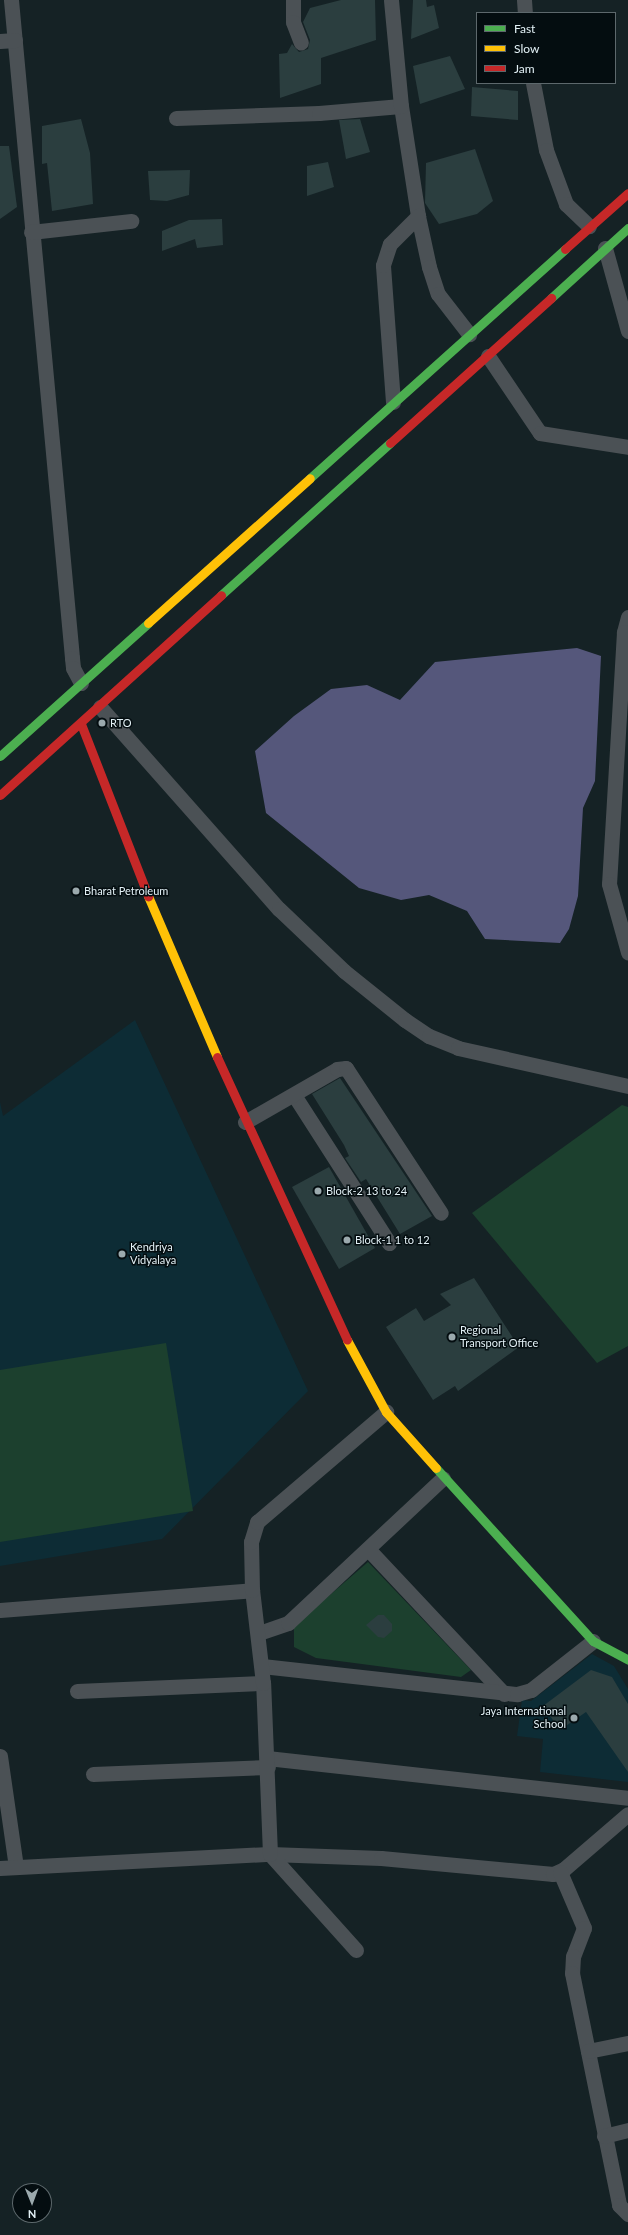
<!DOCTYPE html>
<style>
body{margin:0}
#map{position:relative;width:628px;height:2235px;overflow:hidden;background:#152225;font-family:Lato,sans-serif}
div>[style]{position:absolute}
.built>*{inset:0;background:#0d2c35}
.green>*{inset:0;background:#1c402e}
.water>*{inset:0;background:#55577b}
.building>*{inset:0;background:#2b3e3f}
.street>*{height:15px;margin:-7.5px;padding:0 7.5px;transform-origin:7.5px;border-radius:7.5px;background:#4b5155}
.fast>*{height:9px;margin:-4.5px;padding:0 4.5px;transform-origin:4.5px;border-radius:4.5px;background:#4caf50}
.slow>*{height:9px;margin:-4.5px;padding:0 4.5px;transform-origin:4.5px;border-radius:4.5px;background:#ffc107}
.jam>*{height:9px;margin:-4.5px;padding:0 4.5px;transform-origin:4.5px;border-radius:4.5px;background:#c62828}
.dots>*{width:11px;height:11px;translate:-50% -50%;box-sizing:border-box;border:2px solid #040d10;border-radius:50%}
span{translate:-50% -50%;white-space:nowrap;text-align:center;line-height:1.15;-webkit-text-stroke:3px #040d10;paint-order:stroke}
.poi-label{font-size:11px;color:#e3f1f6}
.left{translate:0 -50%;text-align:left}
.right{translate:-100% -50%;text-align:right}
.legend{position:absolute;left:476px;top:12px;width:140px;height:72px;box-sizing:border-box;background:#040d10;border:1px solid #5d686c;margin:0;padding:5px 7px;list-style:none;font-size:12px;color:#e3f1f6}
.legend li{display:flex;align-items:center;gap:8px;height:20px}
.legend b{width:20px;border:1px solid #5d686c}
.north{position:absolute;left:12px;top:2183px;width:40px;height:40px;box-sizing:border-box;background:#040d10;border:1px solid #5d686c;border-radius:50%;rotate:179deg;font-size:11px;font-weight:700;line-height:16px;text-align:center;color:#e3f1f6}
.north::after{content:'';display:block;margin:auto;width:14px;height:18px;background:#9ba9ad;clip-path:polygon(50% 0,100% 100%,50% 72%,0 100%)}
</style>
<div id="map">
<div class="built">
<i style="clip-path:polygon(135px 1020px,308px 1391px,162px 1539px,0 1566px,0 1102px,3px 1116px)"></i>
<i style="clip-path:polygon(592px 1654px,614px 1666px,628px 1689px,628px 1782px,540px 1772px,543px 1739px,517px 1736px,522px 1700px,531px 1701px)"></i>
</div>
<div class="green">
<i style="clip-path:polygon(622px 1105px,628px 1107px,628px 1346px,597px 1363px,472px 1213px)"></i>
<i style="clip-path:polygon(166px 1343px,193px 1511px,0 1542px,0 1370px)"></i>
<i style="clip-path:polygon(368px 1562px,471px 1670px,461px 1677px,316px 1658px,294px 1647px,294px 1626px)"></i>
</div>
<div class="water">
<i style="clip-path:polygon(577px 648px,601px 656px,595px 781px,583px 808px,578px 896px,569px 929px,560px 943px,485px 939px,467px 911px,429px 895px,401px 900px,359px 888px,266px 813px,255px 751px,294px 716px,331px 689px,367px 685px,400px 700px,435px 662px)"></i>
</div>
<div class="building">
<i style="clip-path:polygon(341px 0,375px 0,376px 40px,321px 58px,321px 84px,280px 98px,279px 54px,287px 53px,292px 44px,299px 52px,308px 49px,310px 40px,303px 22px,310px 8px)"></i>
<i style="clip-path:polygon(413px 0,426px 0,427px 7px,434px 5px,439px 28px,411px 39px)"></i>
<i style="clip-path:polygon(450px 56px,465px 89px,420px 104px,413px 66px)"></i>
<i style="clip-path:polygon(472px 87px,518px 91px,518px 120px,471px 116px)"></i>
<i style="clip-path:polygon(81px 119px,90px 153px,93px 204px,52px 211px,47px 163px,42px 164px,42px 126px)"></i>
<i style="clip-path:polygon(360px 119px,370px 152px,346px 159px,339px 120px)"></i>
<i style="clip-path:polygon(0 146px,9px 146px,17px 207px,0 219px)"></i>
<i style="clip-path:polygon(475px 149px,493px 201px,477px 214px,439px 224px,425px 203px,426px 163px)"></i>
<i style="clip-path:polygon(328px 162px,334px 187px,307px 196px,307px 166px)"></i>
<i style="clip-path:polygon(190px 170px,189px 195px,167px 201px,150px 200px,148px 171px)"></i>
<i style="clip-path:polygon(222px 219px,223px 245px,197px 248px,195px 239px,162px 251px,162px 231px,189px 220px)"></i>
<i style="clip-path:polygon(340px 1078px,432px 1216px,400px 1234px,366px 1179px,361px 1182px,345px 1158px,349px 1156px,344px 1145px,312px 1094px)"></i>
<i style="clip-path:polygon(329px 1167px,375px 1248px,339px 1269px,292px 1187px)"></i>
<i style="clip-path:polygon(474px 1278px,519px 1347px,458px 1391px,455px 1386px,433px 1400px,386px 1327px,416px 1308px,424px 1321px,451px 1305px,440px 1294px)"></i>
<i style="clip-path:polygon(378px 1615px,384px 1615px,392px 1624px,392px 1631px,384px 1638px,378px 1637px,366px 1625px)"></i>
<i style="clip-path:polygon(591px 1670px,612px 1677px,628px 1704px,628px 1772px,586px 1712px,560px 1730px,543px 1706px)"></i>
</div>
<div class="street">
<i style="left:11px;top:0;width:661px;rotate:84.7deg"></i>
<i style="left:72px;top:658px;width:10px;rotate:84deg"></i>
<i style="left:73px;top:668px;width:17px;rotate:62deg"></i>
<i style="left:293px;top:0;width:22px;rotate:90deg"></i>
<i style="left:293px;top:22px;width:22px;rotate:69deg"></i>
<i style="left:524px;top:0;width:13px;rotate:86deg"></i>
<i style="left:0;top:41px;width:15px;rotate:-4deg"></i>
<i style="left:533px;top:83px;width:68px;rotate:79deg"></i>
<i style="left:546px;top:150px;width:58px;rotate:69.7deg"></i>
<i style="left:566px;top:204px;width:32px;rotate:44deg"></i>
<i style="left:401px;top:106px;width:111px;rotate:81.2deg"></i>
<i style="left:418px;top:216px;width:52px;rotate:77.8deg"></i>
<i style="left:429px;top:267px;width:28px;rotate:72deg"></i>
<i style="left:438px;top:294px;width:51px;rotate:52.2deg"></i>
<i style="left:176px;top:118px;width:143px;rotate:-2deg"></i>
<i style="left:319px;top:113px;width:82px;rotate:-4.9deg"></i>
<i style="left:401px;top:106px;width:106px;rotate:-95.4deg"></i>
<i style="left:31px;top:232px;width:101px;rotate:-6.3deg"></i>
<i style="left:605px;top:248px;width:86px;rotate:74.5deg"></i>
<i style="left:488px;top:356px;width:93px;rotate:56deg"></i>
<i style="left:540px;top:433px;width:89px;rotate:9deg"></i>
<i style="left:393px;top:402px;width:137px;rotate:-94.2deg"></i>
<i style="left:383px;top:265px;width:22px;rotate:-72deg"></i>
<i style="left:390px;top:244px;width:40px;rotate:-45deg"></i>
<i style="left:628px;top:617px;width:16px;rotate:105deg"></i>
<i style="left:624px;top:632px;width:252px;rotate:93.4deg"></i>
<i style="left:609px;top:884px;width:71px;rotate:74.4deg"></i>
<i style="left:100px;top:707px;width:270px;rotate:48.5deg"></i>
<i style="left:279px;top:909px;width:90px;rotate:43.6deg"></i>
<i style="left:344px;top:971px;width:78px;rotate:38.8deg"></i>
<i style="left:405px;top:1020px;width:29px;rotate:34deg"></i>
<i style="left:429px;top:1036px;width:31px;rotate:22deg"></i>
<i style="left:458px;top:1048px;width:174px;rotate:12.6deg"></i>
<i style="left:294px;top:1095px;width:176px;rotate:57.3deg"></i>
<i style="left:245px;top:1122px;width:106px;rotate:-29.9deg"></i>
<i style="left:337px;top:1069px;width:9px;rotate:-6deg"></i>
<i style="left:346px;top:1068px;width:173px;rotate:56.8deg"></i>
<i style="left:368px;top:1549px;width:199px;rotate:46.8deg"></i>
<i style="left:0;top:1610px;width:253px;rotate:-4.5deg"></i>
<i style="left:259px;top:1633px;width:31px;rotate:-19deg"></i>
<i style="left:288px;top:1623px;width:212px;rotate:-43.1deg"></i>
<i style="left:262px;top:1666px;width:257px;rotate:6.3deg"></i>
<i style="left:517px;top:1694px;width:15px;rotate:-16deg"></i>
<i style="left:531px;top:1690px;width:79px;rotate:-38.3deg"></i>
<i style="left:77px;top:1691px;width:186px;rotate:-2.5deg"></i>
<i style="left:0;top:1756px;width:112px;rotate:81.8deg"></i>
<i style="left:267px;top:1758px;width:363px;rotate:6.3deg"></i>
<i style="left:93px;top:1774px;width:175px;rotate:-2.3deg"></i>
<i style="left:0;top:1868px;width:270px;rotate:-3deg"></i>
<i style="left:270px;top:1854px;width:111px;rotate:2.1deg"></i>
<i style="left:381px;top:1858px;width:173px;rotate:5.3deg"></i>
<i style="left:553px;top:1874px;width:12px;rotate:-24deg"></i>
<i style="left:564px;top:1869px;width:84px;rotate:-40.7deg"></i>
<i style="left:560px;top:1872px;width:61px;rotate:66.8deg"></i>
<i style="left:584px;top:1928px;width:30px;rotate:111deg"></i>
<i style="left:573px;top:1956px;width:17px;rotate:93deg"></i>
<i style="left:572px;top:1973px;width:237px;rotate:78.5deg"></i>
<i style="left:619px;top:2205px;width:13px;rotate:45deg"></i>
<i style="left:356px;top:1950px;width:129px;rotate:-131.9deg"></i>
<i style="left:270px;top:1854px;width:171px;rotate:-92.3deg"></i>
<i style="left:263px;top:1683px;width:94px;rotate:-96.7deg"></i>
<i style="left:252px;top:1590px;width:48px;rotate:-91.2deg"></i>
<i style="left:251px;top:1542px;width:21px;rotate:-73deg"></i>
<i style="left:257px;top:1522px;width:170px;rotate:-40.5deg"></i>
<i style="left:588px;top:2051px;width:41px;rotate:-11.3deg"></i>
<i style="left:604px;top:2136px;width:25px;rotate:-14deg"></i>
</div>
<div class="fast">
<i style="left:551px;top:298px;width:104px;rotate:-42.3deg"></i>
<i style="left:310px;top:478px;width:343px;rotate:-41.9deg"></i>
<i style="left:221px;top:595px;width:227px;rotate:-42deg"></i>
<i style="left:0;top:756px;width:199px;rotate:-41.9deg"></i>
<i style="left:436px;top:1468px;width:234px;rotate:47.8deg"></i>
<i style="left:593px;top:1641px;width:40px;rotate:28deg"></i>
</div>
<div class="slow">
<i style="left:148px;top:623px;width:217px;rotate:-41.8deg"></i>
<i style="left:148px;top:896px;width:175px;rotate:66.8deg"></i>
<i style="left:347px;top:1340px;width:82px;rotate:61.6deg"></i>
<i style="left:386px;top:1412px;width:75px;rotate:48.2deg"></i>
</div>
<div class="jam">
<i style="left:565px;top:249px;width:84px;rotate:-41.6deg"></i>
<i style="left:390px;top:443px;width:217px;rotate:-42deg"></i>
<i style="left:81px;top:724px;width:185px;rotate:68.7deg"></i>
<i style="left:0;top:795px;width:298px;rotate:-42.1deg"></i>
<i style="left:217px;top:1057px;width:311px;rotate:65.3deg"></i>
</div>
<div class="dots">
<i style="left:102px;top:723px;background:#9ba9ad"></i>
<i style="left:76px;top:891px;background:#9ba9ad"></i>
<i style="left:318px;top:1191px;background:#9ba9ad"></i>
<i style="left:347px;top:1240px;background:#9ba9ad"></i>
<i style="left:122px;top:1254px;background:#9ba9ad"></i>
<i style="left:452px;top:1337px;background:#9ba9ad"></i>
<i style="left:574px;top:1718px;background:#9ba9ad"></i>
</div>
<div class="poi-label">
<span class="left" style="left:110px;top:723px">RTO</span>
<span class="left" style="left:84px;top:891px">Bharat Petroleum</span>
<span class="left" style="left:326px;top:1191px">Block-2 13 to 24</span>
<span class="left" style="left:355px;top:1240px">Block-1 1 to 12</span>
<span class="left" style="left:130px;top:1254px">Kendriya<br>Vidyalaya</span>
<span class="left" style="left:460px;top:1337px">Regional<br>Transport Office</span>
<span class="right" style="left:566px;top:1718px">Jaya International<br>School</span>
</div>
<ul class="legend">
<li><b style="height:5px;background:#4caf50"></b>Fast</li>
<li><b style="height:5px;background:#ffc107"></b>Slow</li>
<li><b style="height:5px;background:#c62828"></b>Jam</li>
</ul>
<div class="north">N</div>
</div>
